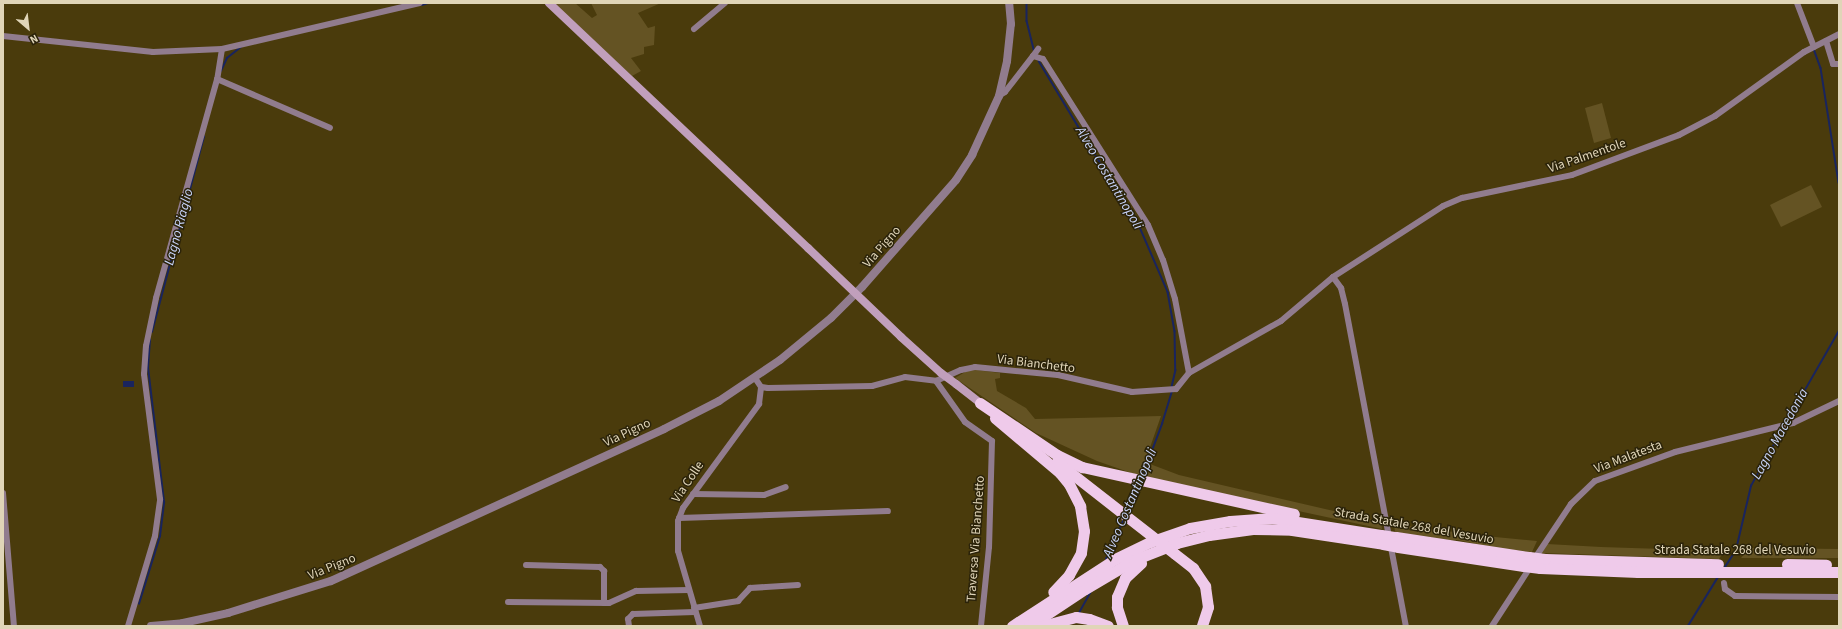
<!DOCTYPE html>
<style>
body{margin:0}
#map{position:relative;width:1842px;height:629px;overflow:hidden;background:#4a3b0c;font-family:"Source Sans 3",sans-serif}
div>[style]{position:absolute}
.green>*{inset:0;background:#645323}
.water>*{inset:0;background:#19245e}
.stream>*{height:1.5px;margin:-0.75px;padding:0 0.75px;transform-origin:0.75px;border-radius:0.75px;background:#19245e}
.minor>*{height:6px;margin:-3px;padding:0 3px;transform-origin:3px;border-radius:3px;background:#917c8e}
.tertiary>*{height:8px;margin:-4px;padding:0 4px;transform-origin:4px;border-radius:4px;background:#917c8e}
.secondary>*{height:8px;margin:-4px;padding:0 4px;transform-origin:4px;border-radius:4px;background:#c19fbc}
.trunk>*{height:11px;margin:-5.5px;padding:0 5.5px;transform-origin:5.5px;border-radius:5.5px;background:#efcaea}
.secondary-bridge>*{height:8px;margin:-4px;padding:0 4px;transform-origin:4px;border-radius:4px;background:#c19fbc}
.trunk-bridge>*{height:11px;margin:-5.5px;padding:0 5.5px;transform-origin:5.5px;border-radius:5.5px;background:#efcaea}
span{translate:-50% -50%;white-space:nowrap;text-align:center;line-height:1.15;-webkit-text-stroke:3px #2b230a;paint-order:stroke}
.street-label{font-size:13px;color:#e0d5b8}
.water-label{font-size:14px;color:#c8d4fa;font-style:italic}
.frame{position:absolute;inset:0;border:4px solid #e0d5b8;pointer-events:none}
.north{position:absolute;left:8px;top:8px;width:40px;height:40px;-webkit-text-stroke:3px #2b230a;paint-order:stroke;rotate:152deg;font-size:11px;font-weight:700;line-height:16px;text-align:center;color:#e0d5b8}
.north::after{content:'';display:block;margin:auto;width:14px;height:18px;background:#e0d5b8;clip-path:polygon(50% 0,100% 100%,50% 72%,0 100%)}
</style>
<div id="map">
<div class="green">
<i style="clip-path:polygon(553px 3px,575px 3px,592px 18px,597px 15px,591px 3px,661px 3px,638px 13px,648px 28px,655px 26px,654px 45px,644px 47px,644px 54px,631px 58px,641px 71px,632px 76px)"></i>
<i style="clip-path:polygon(1602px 103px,1611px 138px,1594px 143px,1585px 108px)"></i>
<i style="clip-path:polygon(1811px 185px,1822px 207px,1781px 227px,1770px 205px)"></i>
<i style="clip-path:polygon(976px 370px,1000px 373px,1000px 378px,995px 379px,997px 391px,1026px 408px,1035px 419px,1161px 416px,1140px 476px,1097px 461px,1036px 433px,955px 378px,967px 371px)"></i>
<i style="clip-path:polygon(1150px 464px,1179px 475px,1381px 522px,1382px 529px,1145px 478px)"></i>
<i style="clip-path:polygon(1394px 524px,1485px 536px,1537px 541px,1532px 552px,1494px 548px,1458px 540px,1441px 540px,1395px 532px)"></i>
<i style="clip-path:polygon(1547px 544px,1601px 547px,1724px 551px,1719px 559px,1541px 553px)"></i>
<i style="clip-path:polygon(1749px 548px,1839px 549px,1839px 558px,1741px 558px)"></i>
</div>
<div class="water">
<i style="clip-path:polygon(123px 381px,134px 381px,134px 387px,123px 387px)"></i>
</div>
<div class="stream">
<i style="left:1027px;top:3px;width:18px;rotate:90deg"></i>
<i style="left:1027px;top:21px;width:30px;rotate:76deg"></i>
<i style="left:422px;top:5px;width:6px;rotate:-18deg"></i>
<i style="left:1814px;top:49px;width:20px;rotate:70deg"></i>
<i style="left:1821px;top:68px;width:116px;rotate:81.1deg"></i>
<i style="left:1039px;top:61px;width:114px;rotate:59deg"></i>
<i style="left:1098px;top:159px;width:70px;rotate:57.2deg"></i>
<i style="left:1136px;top:218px;width:81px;rotate:66.6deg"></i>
<i style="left:1168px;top:292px;width:40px;rotate:80deg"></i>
<i style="left:1175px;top:331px;width:39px;rotate:89deg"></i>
<i style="left:1176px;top:370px;width:18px;rotate:103deg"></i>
<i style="left:221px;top:71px;width:14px;rotate:-65deg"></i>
<i style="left:227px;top:58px;width:18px;rotate:-38deg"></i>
<i style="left:152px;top:332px;width:202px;rotate:-75.1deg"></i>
<i style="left:1786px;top:423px;width:106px;rotate:-60.1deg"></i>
<i style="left:1142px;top:477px;width:57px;rotate:-69.3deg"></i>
<i style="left:1162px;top:424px;width:34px;rotate:-73deg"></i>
<i style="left:1127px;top:512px;width:30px;rotate:-67deg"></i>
<i style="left:1106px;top:559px;width:44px;rotate:-65.8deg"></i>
<i style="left:1725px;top:567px;width:20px;rotate:-57deg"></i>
<i style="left:1736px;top:550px;width:66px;rotate:-76.8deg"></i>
<i style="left:1751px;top:486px;width:66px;rotate:-61.1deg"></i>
<i style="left:139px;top:604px;width:71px;rotate:-72.8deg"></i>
<i style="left:160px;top:536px;width:34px;rotate:-83deg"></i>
<i style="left:164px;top:502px;width:135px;rotate:-96.8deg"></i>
<i style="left:148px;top:368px;width:28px;rotate:-86deg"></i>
<i style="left:1079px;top:613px;width:26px;rotate:-61deg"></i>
<i style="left:1688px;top:626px;width:57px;rotate:-58.5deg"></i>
</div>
<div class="minor">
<i style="left:1797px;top:3px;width:47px;rotate:68.9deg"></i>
<i style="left:694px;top:29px;width:40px;rotate:-40deg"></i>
<i style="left:3px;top:36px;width:151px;rotate:6.1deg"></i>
<i style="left:153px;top:52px;width:69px;rotate:-2.5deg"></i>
<i style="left:222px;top:49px;width:203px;rotate:-13.1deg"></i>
<i style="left:1826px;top:41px;width:24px;rotate:73deg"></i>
<i style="left:1833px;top:64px;width:6px"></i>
<i style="left:222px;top:49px;width:30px;rotate:99deg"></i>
<i style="left:217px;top:79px;width:123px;rotate:23.4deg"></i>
<i style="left:1033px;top:56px;width:9px;rotate:-54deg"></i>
<i style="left:999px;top:96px;width:7px;rotate:-34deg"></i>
<i style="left:1005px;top:92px;width:46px;rotate:-52.1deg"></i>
<i style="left:1033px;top:56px;width:10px;rotate:17deg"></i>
<i style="left:1043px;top:59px;width:196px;rotate:57.7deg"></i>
<i style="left:1148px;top:225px;width:38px;rotate:67deg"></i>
<i style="left:1163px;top:260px;width:41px;rotate:72.9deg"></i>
<i style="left:1175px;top:299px;width:75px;rotate:79.3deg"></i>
<i style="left:1333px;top:277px;width:14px;rotate:54deg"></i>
<i style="left:1341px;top:288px;width:16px;rotate:76deg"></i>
<i style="left:1345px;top:304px;width:328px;rotate:79.3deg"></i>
<i style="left:755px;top:378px;width:11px;rotate:56deg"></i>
<i style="left:761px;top:387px;width:7px;rotate:8deg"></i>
<i style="left:768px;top:388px;width:104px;rotate:-1.1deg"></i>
<i style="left:872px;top:386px;width:34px;rotate:-15deg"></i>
<i style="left:905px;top:377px;width:31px;rotate:7deg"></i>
<i style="left:936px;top:381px;width:27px;rotate:-24deg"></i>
<i style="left:961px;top:370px;width:14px;rotate:-12deg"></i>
<i style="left:975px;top:367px;width:83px;rotate:5.5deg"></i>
<i style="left:1058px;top:375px;width:76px;rotate:12.9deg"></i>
<i style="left:1132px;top:392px;width:44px;rotate:-3.9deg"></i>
<i style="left:1176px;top:389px;width:21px;rotate:-51deg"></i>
<i style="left:1189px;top:373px;width:106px;rotate:-29.5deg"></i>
<i style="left:1281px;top:321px;width:68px;rotate:-40.2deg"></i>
<i style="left:1333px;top:277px;width:131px;rotate:-32.8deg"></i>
<i style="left:1443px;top:206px;width:21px;rotate:-23deg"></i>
<i style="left:1462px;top:198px;width:112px;rotate:-11.8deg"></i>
<i style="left:1572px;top:175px;width:114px;rotate:-20.5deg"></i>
<i style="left:1679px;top:135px;width:41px;rotate:-27.8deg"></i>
<i style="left:1715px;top:116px;width:110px;rotate:-35.7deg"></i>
<i style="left:1804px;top:52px;width:39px;rotate:-27deg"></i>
<i style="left:936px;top:381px;width:50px;rotate:54.7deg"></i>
<i style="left:965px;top:422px;width:33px;rotate:35deg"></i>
<i style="left:992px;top:441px;width:106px;rotate:91.6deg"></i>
<i style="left:989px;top:547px;width:79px;rotate:95.8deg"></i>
<i style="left:3px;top:493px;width:133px;rotate:85.3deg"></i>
<i style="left:693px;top:494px;width:71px;rotate:0.8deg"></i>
<i style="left:764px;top:495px;width:23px;rotate:-20deg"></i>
<i style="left:679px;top:518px;width:209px;rotate:-1.9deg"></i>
<i style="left:1535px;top:558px;width:65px;rotate:-56.3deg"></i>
<i style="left:1571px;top:504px;width:33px;rotate:-44deg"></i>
<i style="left:1595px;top:481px;width:85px;rotate:-19.9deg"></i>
<i style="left:1675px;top:452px;width:122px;rotate:-13.8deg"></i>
<i style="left:1793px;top:423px;width:51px;rotate:-25.6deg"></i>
<i style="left:526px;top:565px;width:74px;rotate:1.5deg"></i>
<i style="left:600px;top:567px;width:6px;rotate:45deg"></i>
<i style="left:604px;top:571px;width:32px;rotate:90deg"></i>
<i style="left:1724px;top:583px;width:6px;rotate:81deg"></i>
<i style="left:1725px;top:589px;width:12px;rotate:35deg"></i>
<i style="left:1735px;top:596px;width:104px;rotate:0.6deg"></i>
<i style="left:508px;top:602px;width:101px;rotate:0.6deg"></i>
<i style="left:609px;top:603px;width:30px;rotate:-24deg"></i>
<i style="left:636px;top:591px;width:53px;rotate:-1.1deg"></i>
<i style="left:694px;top:608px;width:45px;rotate:-9deg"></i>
<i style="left:738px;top:601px;width:18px;rotate:-47deg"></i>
<i style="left:750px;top:588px;width:48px;rotate:-3.6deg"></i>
<i style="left:128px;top:626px;width:94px;rotate:-73.3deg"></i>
<i style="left:155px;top:536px;width:37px;rotate:-82deg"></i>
<i style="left:160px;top:499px;width:126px;rotate:-97.3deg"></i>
<i style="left:144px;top:374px;width:28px;rotate:-86deg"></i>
<i style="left:146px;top:346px;width:49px;rotate:-78.2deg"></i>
<i style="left:156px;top:298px;width:227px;rotate:-74.4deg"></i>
<i style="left:629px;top:626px;width:7px;rotate:-98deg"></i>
<i style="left:628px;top:619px;width:7px;rotate:-45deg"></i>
<i style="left:633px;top:614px;width:62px;rotate:-1.8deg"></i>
<i style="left:700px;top:626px;width:78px;rotate:-106.3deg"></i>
<i style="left:678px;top:551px;width:30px;rotate:-90deg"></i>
<i style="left:678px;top:521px;width:14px;rotate:-69deg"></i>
<i style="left:683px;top:508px;width:129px;rotate:-53.8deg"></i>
<i style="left:759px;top:404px;width:17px;rotate:-83deg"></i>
<i style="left:1492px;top:626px;width:72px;rotate:-57deg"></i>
</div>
<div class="tertiary">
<i style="left:151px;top:626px;width:32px;rotate:-5deg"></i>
<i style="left:183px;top:623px;width:46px;rotate:-12.5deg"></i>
<i style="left:228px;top:613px;width:108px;rotate:-17.3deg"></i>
<i style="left:331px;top:581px;width:366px;rotate:-24.5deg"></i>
<i style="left:664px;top:429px;width:62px;rotate:-27deg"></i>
<i style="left:719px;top:401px;width:73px;rotate:-33.9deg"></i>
<i style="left:780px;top:360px;width:66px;rotate:-39.5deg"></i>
<i style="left:831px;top:318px;width:44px;rotate:-45deg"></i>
<i style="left:862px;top:287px;width:142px;rotate:-48.7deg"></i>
<i style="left:956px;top:180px;width:30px;rotate:-57deg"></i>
<i style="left:972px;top:155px;width:65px;rotate:-65.4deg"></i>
<i style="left:999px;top:96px;width:36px;rotate:-77deg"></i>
<i style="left:1007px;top:61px;width:37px;rotate:-84deg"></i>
<i style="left:1011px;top:24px;width:21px;rotate:-95deg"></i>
</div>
<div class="secondary">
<i style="left:549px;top:3px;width:357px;rotate:43.4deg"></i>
<i style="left:901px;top:337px;width:54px;rotate:42deg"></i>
<i style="left:956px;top:384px;width:31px;rotate:38deg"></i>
</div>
<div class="trunk">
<i style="left:980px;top:403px;width:93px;rotate:34deg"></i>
<i style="left:1057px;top:455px;width:28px;rotate:26deg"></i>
<i style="left:1082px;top:467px;width:217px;rotate:12.5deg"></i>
<i style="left:995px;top:418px;width:85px;rotate:40.2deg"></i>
<i style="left:1060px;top:473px;width:14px;rotate:51deg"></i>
<i style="left:1069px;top:484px;width:25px;rotate:63deg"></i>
<i style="left:1080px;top:506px;width:25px;rotate:81deg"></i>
<i style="left:1084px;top:531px;width:22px;rotate:98deg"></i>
<i style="left:1081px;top:553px;width:25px;rotate:119deg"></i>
<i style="left:1069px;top:575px;width:23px;rotate:133deg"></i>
<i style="left:1057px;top:462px;width:81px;rotate:38deg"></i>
<i style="left:1396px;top:537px;width:134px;rotate:8.6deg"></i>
<i style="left:1398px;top:547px;width:127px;rotate:8.6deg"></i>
<i style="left:1175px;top:554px;width:23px;rotate:38deg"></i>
<i style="left:1193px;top:568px;width:22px;rotate:56deg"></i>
<i style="left:1205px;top:586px;width:21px;rotate:82deg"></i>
<i style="left:1208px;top:607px;width:20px;rotate:108deg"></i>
<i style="left:1545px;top:559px;width:173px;rotate:1.7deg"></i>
<i style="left:1787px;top:564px;width:39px;rotate:1deg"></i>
<i style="left:1540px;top:568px;width:98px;rotate:2.3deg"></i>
<i style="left:1638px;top:572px;width:201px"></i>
<i style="left:1012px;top:626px;width:123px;rotate:-33deg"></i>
<i style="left:1115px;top:559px;width:39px;rotate:-26deg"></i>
<i style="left:1150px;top:542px;width:42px;rotate:-19.3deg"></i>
<i style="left:1190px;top:528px;width:41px;rotate:-9.9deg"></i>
<i style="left:1230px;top:521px;width:42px;rotate:-4.1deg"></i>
<i style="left:1272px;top:518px;width:110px;rotate:8.9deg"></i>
<i style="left:1029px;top:626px;width:67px;rotate:-33.5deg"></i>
<i style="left:1085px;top:589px;width:57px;rotate:-30.6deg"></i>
<i style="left:1134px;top:560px;width:46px;rotate:-21.6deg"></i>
<i style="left:1177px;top:543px;width:33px;rotate:-14deg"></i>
<i style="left:1209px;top:535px;width:44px;rotate:-7.8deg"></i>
<i style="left:1253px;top:529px;width:39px;rotate:1deg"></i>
<i style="left:1292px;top:530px;width:92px;rotate:8.7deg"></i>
<i style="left:1042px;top:626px;width:35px;rotate:-15deg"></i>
<i style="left:1076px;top:617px;width:13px;rotate:9deg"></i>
<i style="left:1089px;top:619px;width:20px;rotate:20deg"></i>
<i style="left:1123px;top:626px;width:20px;rotate:-108deg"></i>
<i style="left:1117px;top:607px;width:10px;rotate:-90deg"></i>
<i style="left:1117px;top:597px;width:21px;rotate:-67deg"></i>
<i style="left:1125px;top:578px;width:22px;rotate:-43deg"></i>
</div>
<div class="secondary-bridge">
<i style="left:808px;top:248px;width:129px;rotate:43.7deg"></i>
<i style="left:941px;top:373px;width:19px;rotate:36deg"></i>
</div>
<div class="trunk-bridge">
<i style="left:1121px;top:512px;width:68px;rotate:37.9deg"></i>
<i style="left:1381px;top:535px;width:15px;rotate:8deg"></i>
<i style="left:1383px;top:544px;width:15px;rotate:11deg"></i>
<i style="left:1529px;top:557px;width:16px;rotate:7deg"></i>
<i style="left:1524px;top:566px;width:16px;rotate:7deg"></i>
</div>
<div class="street-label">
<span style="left:1587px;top:156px;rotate:-19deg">Via Palmentole</span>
<span style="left:882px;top:247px;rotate:-49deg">Via Pigno</span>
<span style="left:1036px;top:364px;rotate:7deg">Via Bianchetto</span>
<span style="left:627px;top:433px;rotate:-25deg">Via Pigno</span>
<span style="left:1628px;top:457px;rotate:-21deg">Via Malatesta</span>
<span style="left:688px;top:482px;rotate:-56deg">Via Colle</span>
<span style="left:1414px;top:526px;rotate:10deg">Strada Statale 268 del Vesuvio</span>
<span style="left:976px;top:539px;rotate:-86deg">Traversa Via Bianchetto</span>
<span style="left:1735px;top:550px">Strada Statale 268 del Vesuvio</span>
<span style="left:332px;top:567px;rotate:-22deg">Via Pigno</span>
</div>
<div class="water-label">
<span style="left:1109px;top:178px;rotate:59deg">Alveo Costantinopoli</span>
<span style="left:179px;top:227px;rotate:-75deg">Lagno Riaglio</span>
<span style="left:1780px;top:434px;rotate:-61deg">Lagno Macedonia</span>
<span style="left:1130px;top:503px;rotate:-67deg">Alveo Costantinopoli</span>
</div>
<div class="frame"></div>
<div class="north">N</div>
</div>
